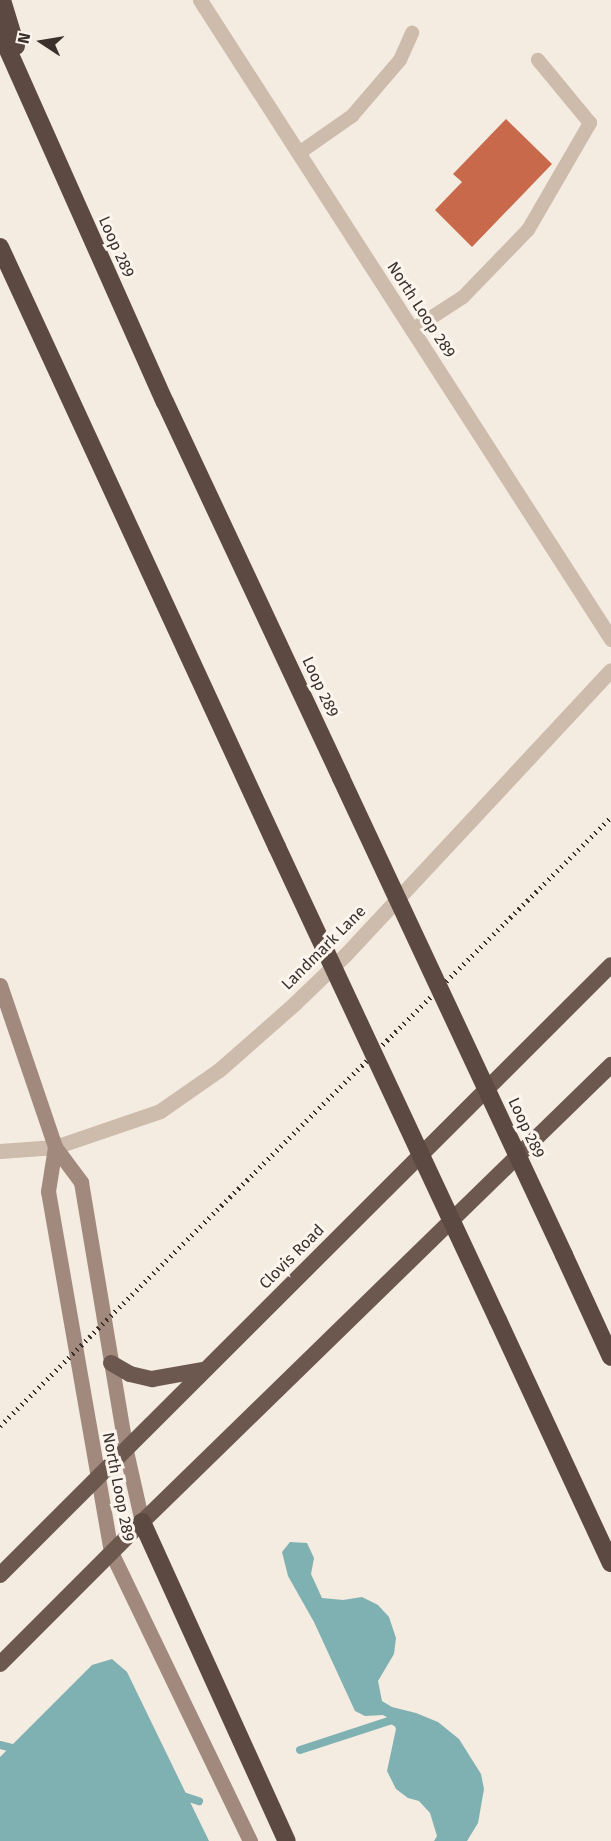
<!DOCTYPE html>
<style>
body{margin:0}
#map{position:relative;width:611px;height:1841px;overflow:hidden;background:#f4ebe1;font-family:"Fira Sans",sans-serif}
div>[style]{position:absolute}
.water>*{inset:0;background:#7fb0b2}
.stream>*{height:8px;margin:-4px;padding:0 4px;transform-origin:4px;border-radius:4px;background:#7fb0b2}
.building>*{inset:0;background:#c8694b}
.service>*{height:14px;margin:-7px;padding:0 7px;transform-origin:7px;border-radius:7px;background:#cdbbac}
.minor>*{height:15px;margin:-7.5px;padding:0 7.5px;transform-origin:7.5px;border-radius:7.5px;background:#cdbbac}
.tertiary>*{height:15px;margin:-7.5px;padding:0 7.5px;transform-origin:7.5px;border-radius:7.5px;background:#cdbbac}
.secondary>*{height:15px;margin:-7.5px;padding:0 7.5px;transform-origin:7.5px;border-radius:7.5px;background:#a18a7d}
.trunk>*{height:16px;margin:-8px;padding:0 8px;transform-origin:8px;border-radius:8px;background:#6c584f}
.motorway>*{height:18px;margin:-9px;padding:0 9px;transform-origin:9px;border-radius:9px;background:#5c4a42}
.rail>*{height:4.5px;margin-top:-2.25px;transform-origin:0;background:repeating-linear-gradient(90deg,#3b302b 0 1.5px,transparent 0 6px)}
.motorway-bridge>*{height:18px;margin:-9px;padding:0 9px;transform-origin:9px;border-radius:9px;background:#5c4a42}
span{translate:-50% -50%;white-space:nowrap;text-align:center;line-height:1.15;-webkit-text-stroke:6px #fbf5ee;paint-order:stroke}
.street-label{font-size:16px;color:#3b302b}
.north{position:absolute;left:12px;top:12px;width:60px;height:60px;-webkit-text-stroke:4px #fbf5ee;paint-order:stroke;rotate:282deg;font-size:16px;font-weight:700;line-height:24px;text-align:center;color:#3b302b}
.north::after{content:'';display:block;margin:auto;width:21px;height:27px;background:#3b302b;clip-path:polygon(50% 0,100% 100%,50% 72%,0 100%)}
</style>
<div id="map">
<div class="water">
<i style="clip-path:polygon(290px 1542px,307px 1543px,314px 1558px,311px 1574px,322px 1598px,343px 1600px,362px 1597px,378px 1605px,389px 1617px,396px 1638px,394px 1654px,378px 1681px,382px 1701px,392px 1707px,416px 1713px,438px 1722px,459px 1739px,481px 1774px,484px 1789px,478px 1823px,467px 1841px,434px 1841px,437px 1836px,430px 1813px,419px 1801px,408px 1798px,396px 1789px,387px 1771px,396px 1729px,392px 1720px,383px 1715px,365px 1716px,355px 1711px,314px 1622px,288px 1576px,282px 1552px)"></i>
<i style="clip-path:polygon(112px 1659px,127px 1672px,209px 1841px,0 1841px,0 1757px,92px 1665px)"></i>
</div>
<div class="stream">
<i style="left:0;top:1745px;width:21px;rotate:14deg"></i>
<i style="left:300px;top:1750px;width:97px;rotate:-18.1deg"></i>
<i style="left:392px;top:1720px;width:12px;rotate:31deg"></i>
<i style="left:180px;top:1795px;width:20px;rotate:18deg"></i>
</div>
<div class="building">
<i style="clip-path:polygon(506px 119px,552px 164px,472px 247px,435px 210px,462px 182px,453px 174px)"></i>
</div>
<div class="service">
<i style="left:299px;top:153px;width:65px;rotate:-34.9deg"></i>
<i style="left:352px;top:116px;width:74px;rotate:-49.4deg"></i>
<i style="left:400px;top:60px;width:30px;rotate:-66deg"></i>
<i style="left:412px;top:330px;width:61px;rotate:-32.9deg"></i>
<i style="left:463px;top:297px;width:93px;rotate:-45.9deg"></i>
<i style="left:528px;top:230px;width:124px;rotate:-59.9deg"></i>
<i style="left:590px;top:123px;width:82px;rotate:-129.5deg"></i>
</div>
<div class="minor">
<i style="left:0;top:1151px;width:55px;rotate:-4.2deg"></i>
</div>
<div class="tertiary">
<i style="left:200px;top:0;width:760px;rotate:57.25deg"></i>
<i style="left:55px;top:1147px;width:111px;rotate:-18.9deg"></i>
<i style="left:160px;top:1111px;width:72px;rotate:-34.8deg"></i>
<i style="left:219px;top:1070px;width:100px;rotate:-41.3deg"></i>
<i style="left:294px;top:1004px;width:72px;rotate:-43.9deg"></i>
<i style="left:346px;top:954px;width:388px;rotate:-47deg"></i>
</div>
<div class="secondary">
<i style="left:0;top:985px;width:171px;rotate:71.2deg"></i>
<i style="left:55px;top:1147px;width:44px;rotate:53.4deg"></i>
<i style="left:81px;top:1182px;width:273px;rotate:80.5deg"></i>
<i style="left:126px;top:1451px;width:73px;rotate:77.3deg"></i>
<i style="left:55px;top:1147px;width:45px;rotate:99deg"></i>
<i style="left:48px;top:1191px;width:366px;rotate:80.1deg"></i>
<i style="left:111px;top:1552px;width:321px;rotate:64.3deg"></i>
</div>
<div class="trunk">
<i style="left:111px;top:1363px;width:22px;rotate:30deg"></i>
<i style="left:130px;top:1374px;width:23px;rotate:13deg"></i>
<i style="left:152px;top:1379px;width:52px;rotate:-10deg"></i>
<i style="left:0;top:1575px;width:863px;rotate:-44.95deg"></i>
<i style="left:0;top:1664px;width:201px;rotate:-45deg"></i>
<i style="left:142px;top:1522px;width:655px;rotate:-44.26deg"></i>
</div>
<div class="motorway">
<i style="left:2px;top:0;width:48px;rotate:73.1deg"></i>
<i style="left:0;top:32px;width:405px;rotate:66deg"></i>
<i style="left:165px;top:402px;width:415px;rotate:64.9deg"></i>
<i style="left:0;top:247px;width:661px;rotate:65.22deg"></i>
<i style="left:564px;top:1255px;width:112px;rotate:65.3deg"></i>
<i style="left:498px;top:1320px;width:268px;rotate:65.1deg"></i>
<i style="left:142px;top:1522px;width:350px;rotate:65.6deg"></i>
</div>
<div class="rail">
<i style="left:0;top:1426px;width:863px;rotate:-44.91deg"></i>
</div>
<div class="motorway-bridge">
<i style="left:341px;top:778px;width:527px;rotate:64.94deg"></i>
<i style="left:277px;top:847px;width:522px;rotate:64.96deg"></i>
</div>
<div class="street-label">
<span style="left:116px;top:247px;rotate:66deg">Loop 289</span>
<span style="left:421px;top:310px;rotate:57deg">North Loop 289</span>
<span style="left:320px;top:687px;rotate:65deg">Loop 289</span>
<span style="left:324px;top:948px;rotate:-45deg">Landmark Lane</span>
<span style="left:526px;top:1128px;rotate:65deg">Loop 289</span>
<span style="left:292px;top:1257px;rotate:-45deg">Clovis Road</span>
<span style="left:118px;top:1487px;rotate:79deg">North Loop 289</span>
</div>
<div class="north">N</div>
</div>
